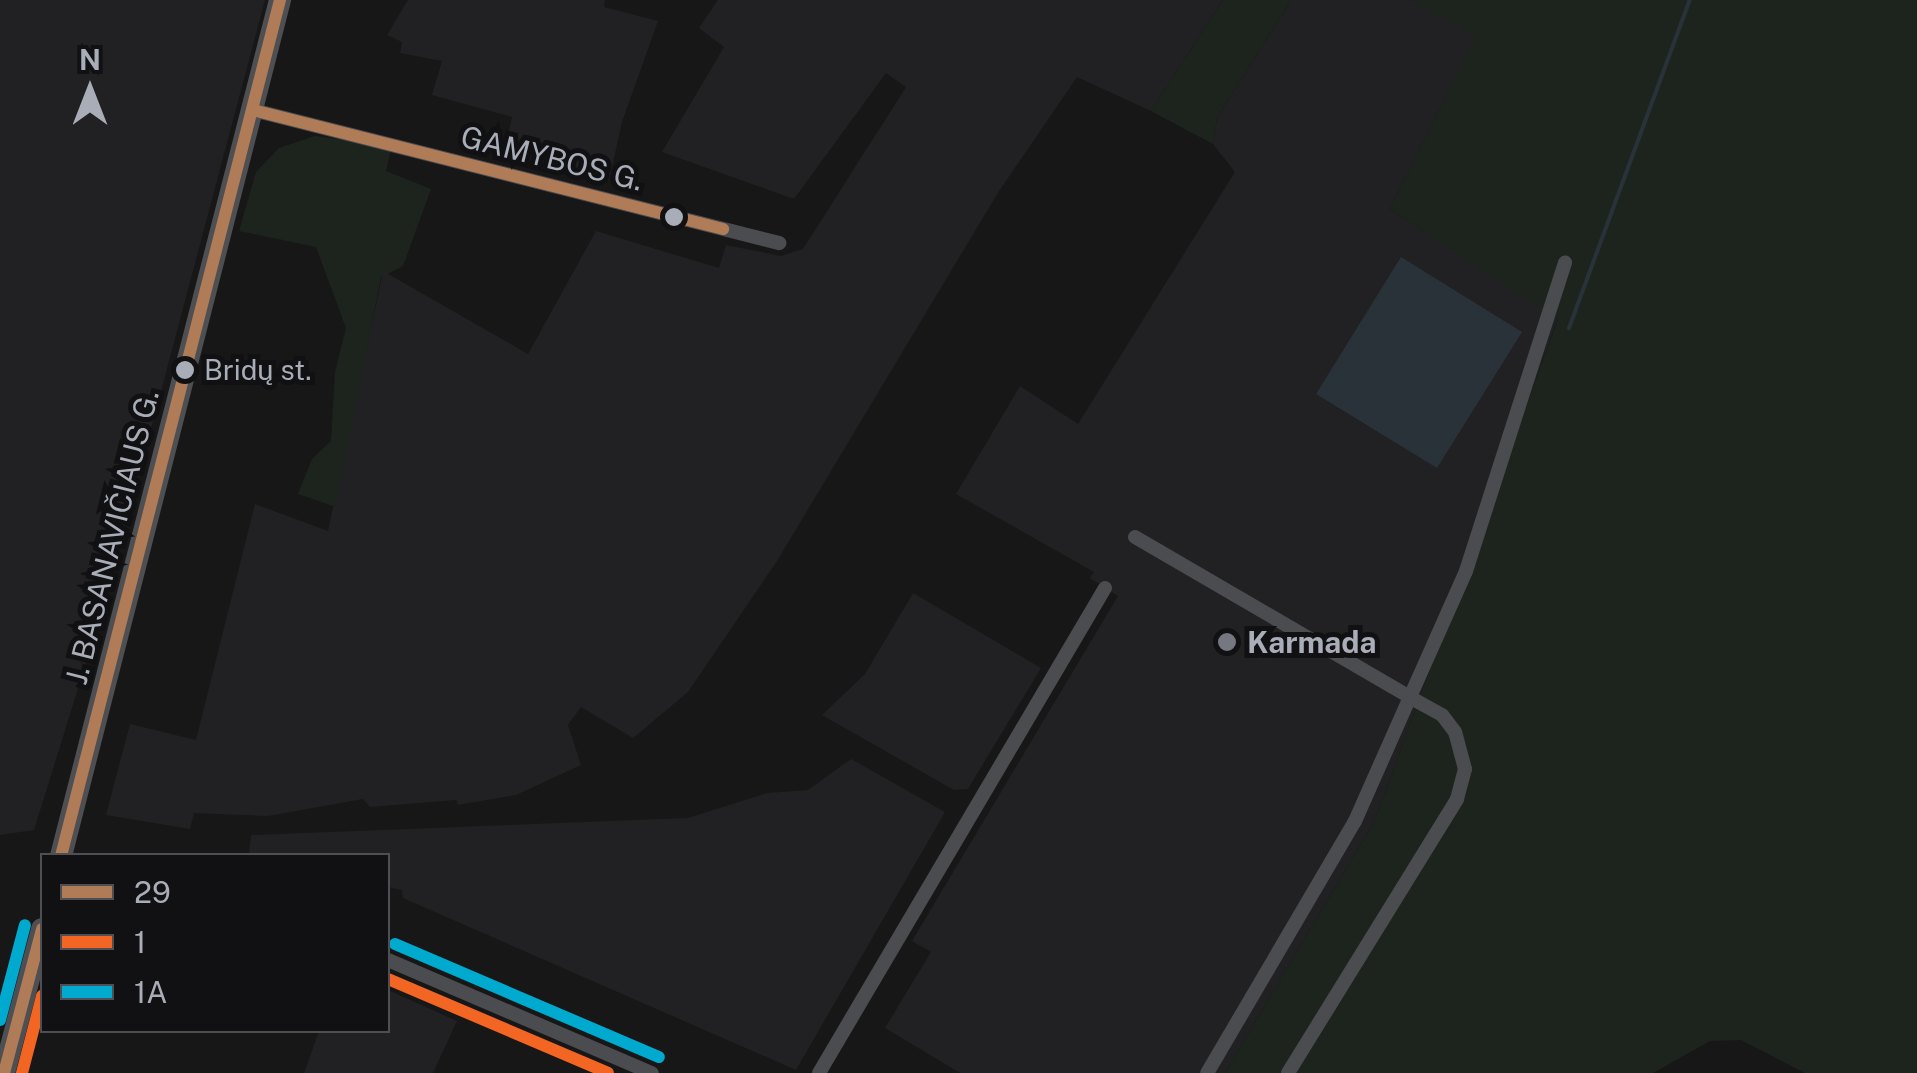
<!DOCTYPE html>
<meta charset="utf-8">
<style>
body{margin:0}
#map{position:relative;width:1917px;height:1073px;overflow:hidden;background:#171717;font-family:"Public Sans",sans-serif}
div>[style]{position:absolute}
.built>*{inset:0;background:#212123}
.green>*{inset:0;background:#1d241e}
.water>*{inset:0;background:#2a3239}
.stream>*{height:4px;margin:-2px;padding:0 2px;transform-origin:2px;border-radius:2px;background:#2a3239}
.minor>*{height:14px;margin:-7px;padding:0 7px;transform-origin:7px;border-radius:7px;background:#4b4c50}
.primary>*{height:22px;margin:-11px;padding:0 11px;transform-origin:11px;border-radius:11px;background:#4d4f52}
.bus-1>*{height:12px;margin:-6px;padding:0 6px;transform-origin:6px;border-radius:6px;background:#b07c57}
.bus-2>*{height:12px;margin:-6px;padding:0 6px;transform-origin:6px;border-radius:6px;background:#f26522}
.bus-3>*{height:12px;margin:-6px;padding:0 6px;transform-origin:6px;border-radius:6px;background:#00a9ce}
.dots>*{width:28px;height:28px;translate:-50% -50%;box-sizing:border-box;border:5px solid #111113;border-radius:50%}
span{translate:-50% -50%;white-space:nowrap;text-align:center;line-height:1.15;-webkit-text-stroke:10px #111113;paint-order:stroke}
.bus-label{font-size:28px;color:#a8adb8}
.left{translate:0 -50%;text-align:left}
.street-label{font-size:30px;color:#a8adb8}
.poi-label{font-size:30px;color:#a8adb8;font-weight:700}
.legend{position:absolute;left:40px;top:853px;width:350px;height:180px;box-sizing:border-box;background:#111113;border:2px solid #4d4f55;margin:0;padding:12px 18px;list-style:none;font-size:30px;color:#a8adb8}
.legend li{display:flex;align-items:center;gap:20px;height:50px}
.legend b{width:50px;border:2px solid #4d4f55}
.north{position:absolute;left:40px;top:40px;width:100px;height:100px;-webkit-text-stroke:8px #111113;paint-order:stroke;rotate:0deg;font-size:28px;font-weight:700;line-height:40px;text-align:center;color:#a8adb8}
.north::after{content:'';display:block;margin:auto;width:35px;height:45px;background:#a8adb8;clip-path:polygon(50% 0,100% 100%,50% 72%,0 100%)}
</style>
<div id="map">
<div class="built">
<i style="clip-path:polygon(0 0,265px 0,105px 602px,34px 830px,0 835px)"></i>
<i style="clip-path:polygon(408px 0,605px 0,604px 7px,658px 21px,622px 122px,609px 181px,504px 153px,512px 117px,432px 95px,442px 61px,400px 53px,402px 42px,387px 35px)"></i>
<i style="clip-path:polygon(718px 0,1223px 0,1151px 111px,1077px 77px,999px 191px,777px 561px,688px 692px,633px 738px,581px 707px,568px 725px,581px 765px,516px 795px,458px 805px,456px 800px,370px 807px,363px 799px,268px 816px,194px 813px,190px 829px,106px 815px,130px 724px,196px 740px,255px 504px,328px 531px,383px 271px,528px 354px,596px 231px,719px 268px,726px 245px,781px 256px,803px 249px,906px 87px,886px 73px,794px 199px,662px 152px,724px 47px,699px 28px)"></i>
<i style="clip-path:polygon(1291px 0,1411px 0,1477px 35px,1390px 209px,1558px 318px,1375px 820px,1225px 1073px,960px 1073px,885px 1028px,931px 952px,912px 941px,1118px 596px,1090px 578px,1094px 572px,956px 494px,1020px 386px,1078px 424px,1235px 172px,1213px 144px,1217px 118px)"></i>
<i style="clip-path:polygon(913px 593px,1041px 668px,968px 789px,954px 790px,822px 715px,865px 674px)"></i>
<i style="clip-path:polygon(851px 759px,945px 812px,796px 1070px,403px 898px,402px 890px,388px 887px,388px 856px,249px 855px,251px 835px,688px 818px,767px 793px,808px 790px)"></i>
<i style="clip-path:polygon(388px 990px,457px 1021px,433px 1073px,304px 1073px,319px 1031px,388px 1030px)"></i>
</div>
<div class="green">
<i style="clip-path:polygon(1223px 0,1291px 0,1217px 118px,1213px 144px,1151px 111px)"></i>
<i style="clip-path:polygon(1411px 0,1917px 0,1917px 1073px,1805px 1073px,1741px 1040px,1710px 1041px,1653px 1073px,1225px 1073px,1375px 820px,1558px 319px,1390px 209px,1476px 36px)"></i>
<i style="clip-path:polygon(315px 136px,392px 146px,386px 171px,431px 189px,403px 266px,381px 277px,336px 507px,298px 494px,312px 459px,331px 441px,335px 372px,346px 328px,316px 247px,239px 231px,256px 172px,279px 148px)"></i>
</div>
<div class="water">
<i style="clip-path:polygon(1401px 257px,1522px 332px,1437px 468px,1316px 394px)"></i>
</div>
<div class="stream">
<i style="left:1569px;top:328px;width:350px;rotate:-69.8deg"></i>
</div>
<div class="minor">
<i style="left:253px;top:110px;width:543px;rotate:14.19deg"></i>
<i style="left:1135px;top:537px;width:318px;rotate:30.2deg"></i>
<i style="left:1410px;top:697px;width:136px;rotate:113.9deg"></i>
<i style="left:1355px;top:821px;width:292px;rotate:120.4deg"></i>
<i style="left:388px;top:960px;width:287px;rotate:23.2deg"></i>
<i style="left:819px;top:1073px;width:563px;rotate:-59.47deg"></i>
<i style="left:1288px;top:1073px;width:322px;rotate:-58.3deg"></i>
<i style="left:1457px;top:799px;width:31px;rotate:-75deg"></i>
<i style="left:1465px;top:769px;width:38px;rotate:-105deg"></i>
<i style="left:1455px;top:732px;width:21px;rotate:-127deg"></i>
<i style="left:1442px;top:715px;width:37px;rotate:-151deg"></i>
<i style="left:1410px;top:697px;width:138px;rotate:-66deg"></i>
<i style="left:1466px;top:571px;width:324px;rotate:-72.2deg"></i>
</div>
<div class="primary">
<i style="left:61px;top:856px;width:884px;rotate:-75.65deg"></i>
<i style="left:4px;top:1073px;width:149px;rotate:-75.2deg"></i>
</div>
<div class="bus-1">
<i style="left:253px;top:110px;width:485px;rotate:14.2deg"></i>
<i style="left:61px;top:856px;width:884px;rotate:-75.65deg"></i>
<i style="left:4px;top:1073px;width:149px;rotate:-75.2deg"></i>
</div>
<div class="bus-2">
<i style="left:388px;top:979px;width:239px;rotate:23.1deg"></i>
<i style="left:22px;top:1073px;width:80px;rotate:-75.4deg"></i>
</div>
<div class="bus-3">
<i style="left:395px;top:944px;width:287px;rotate:23.2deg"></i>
<i style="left:0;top:1020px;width:98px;rotate:-75.3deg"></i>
</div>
<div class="dots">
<i style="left:674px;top:217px;background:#a8adb8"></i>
<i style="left:185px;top:370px;background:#a8adb8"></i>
<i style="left:1227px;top:642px;background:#757880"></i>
</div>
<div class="bus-label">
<span class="left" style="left:204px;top:370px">Bridų st.</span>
</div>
<div class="street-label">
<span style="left:552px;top:158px;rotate:14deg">GAMYBOS G.</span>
<span style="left:112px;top:537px;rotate:-76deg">J. BASANAVIČIAUS G.</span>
</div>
<div class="poi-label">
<span class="left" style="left:1247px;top:642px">Karmada</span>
</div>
<ul class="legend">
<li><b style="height:12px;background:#b07c57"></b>29</li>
<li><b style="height:12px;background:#f26522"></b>1</li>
<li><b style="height:12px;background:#00a9ce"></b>1A</li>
</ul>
<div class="north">N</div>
</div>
